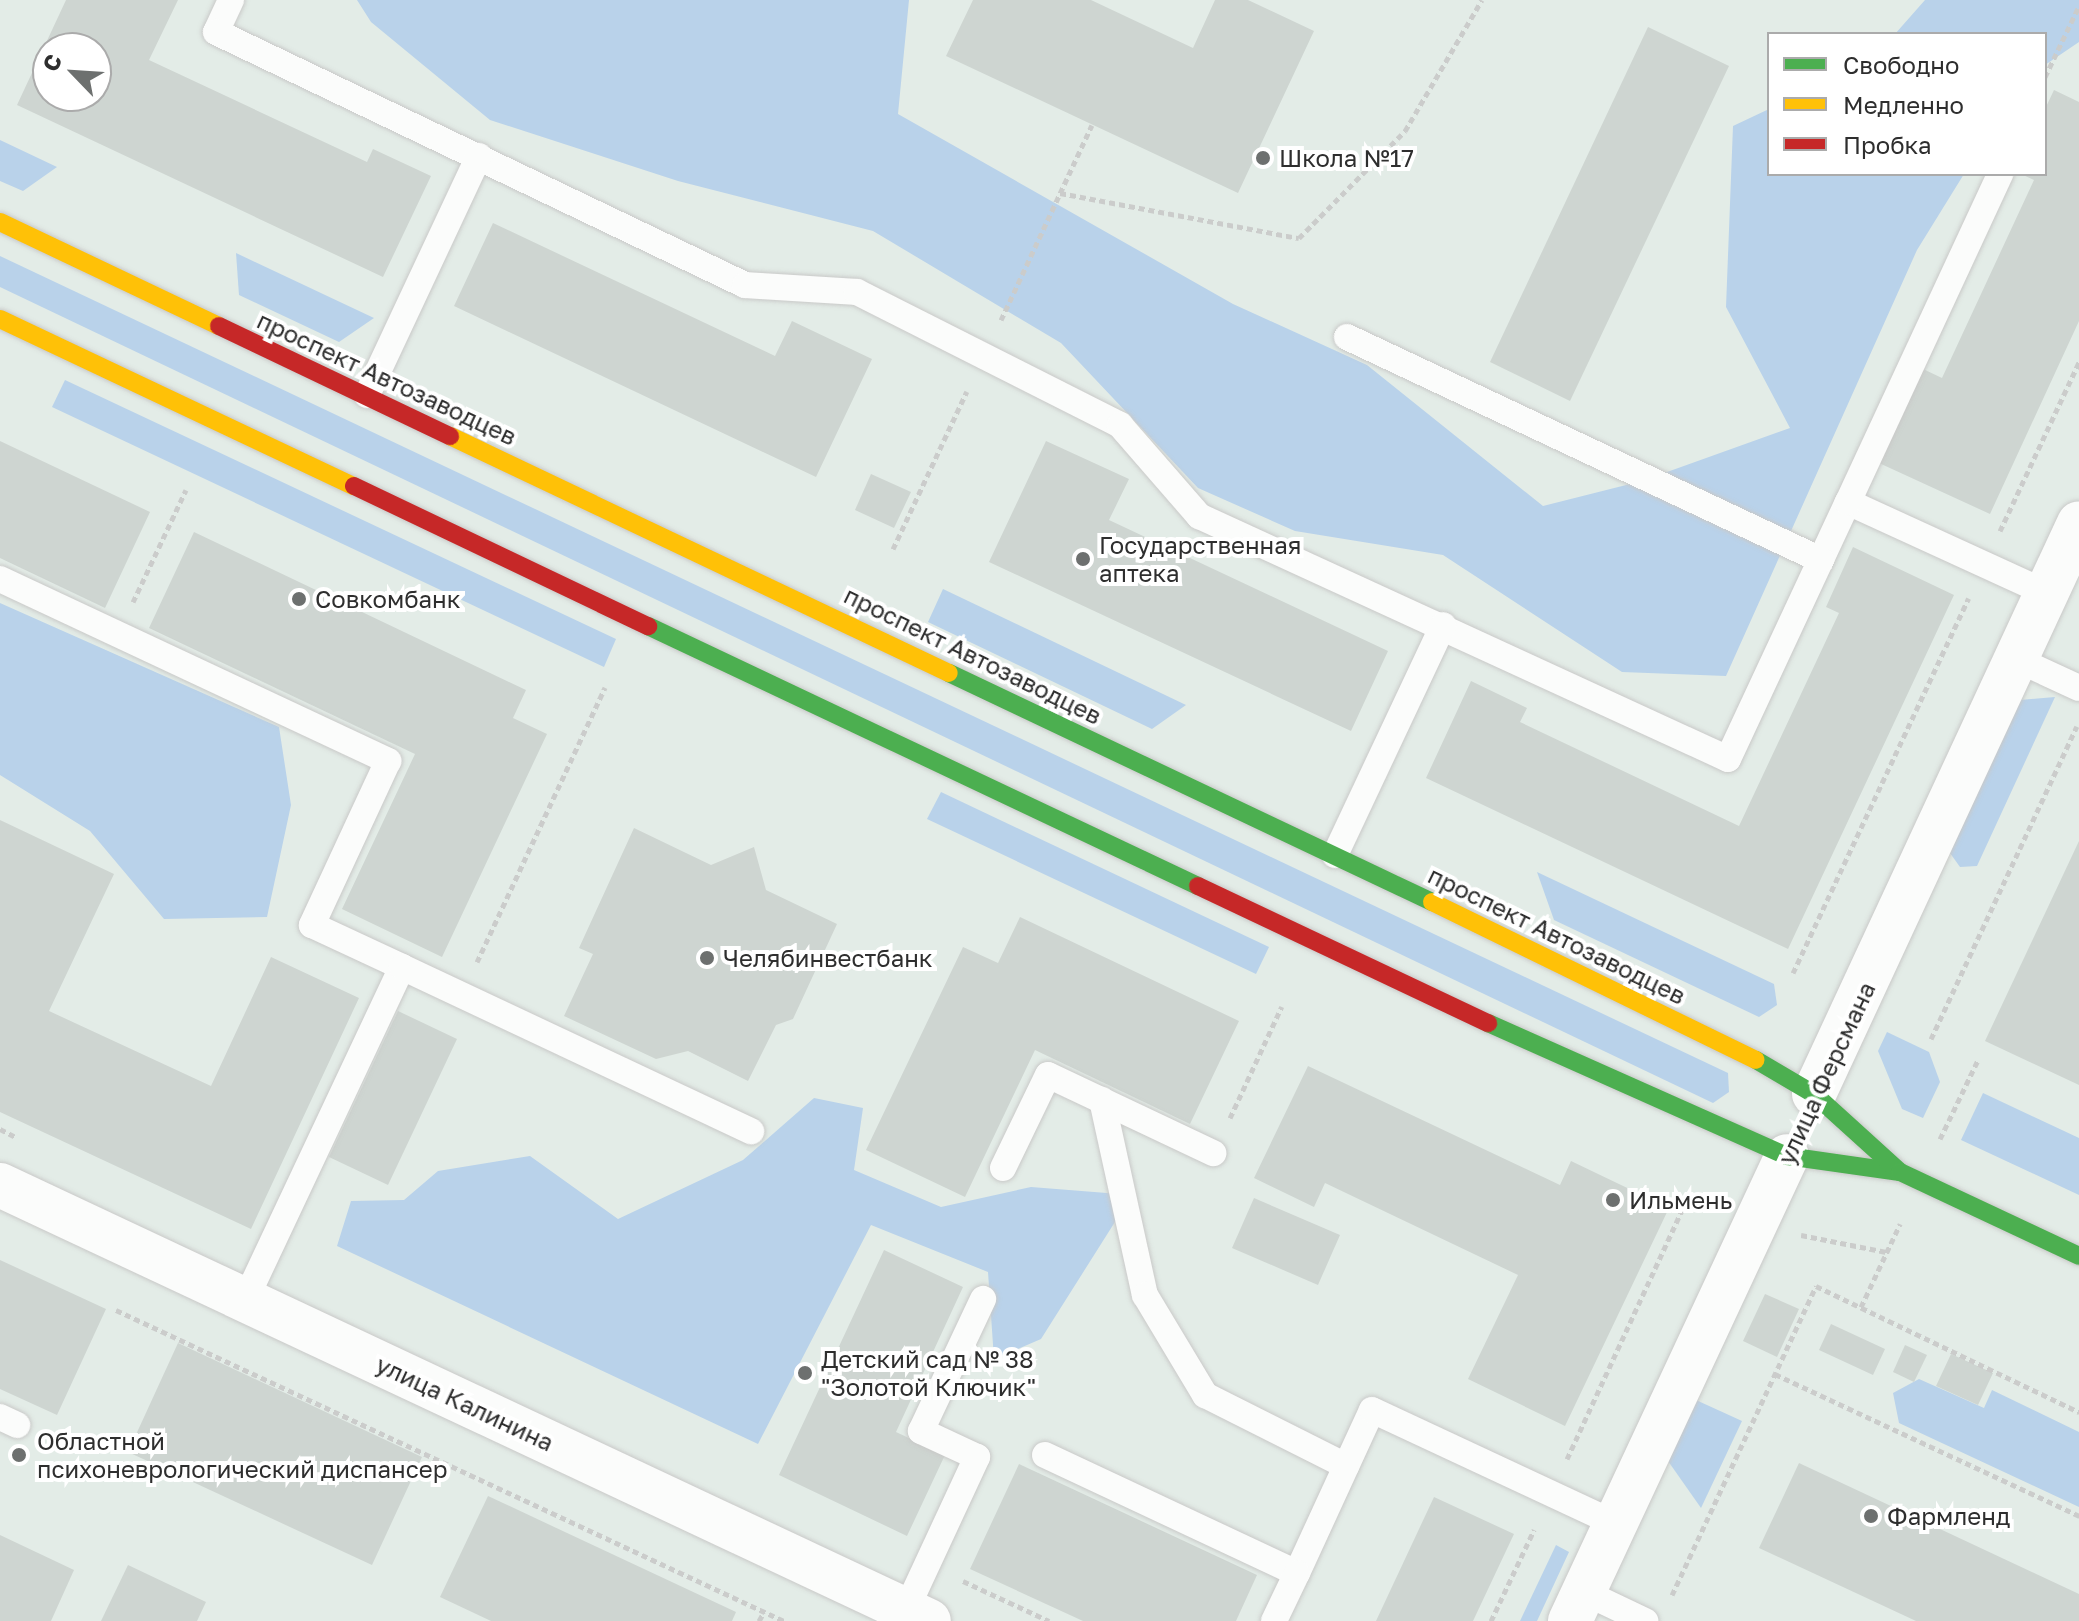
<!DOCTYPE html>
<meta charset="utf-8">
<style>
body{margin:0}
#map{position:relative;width:2079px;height:1621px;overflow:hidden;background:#e3ece7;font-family:"Golos Text",sans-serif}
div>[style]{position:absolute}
.green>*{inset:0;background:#b9d2ea}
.building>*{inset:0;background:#ced5d1}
.path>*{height:5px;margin-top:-2.5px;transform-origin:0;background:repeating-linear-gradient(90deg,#cbcccb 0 6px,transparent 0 10px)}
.roads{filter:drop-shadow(0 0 2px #c9c9c8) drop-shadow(0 0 2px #c9c9c8)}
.lane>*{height:26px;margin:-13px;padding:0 13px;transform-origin:13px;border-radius:13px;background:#fbfcfb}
.street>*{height:44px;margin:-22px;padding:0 22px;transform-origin:22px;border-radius:22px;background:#fbfcfb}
.fast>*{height:18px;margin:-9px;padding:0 9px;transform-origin:9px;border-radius:9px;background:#4caf50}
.slow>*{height:18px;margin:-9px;padding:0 9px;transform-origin:9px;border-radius:9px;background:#ffc107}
.jam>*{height:18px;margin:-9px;padding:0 9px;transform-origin:9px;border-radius:9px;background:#c62828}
.dots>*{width:22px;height:22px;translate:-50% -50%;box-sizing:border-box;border:4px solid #fff;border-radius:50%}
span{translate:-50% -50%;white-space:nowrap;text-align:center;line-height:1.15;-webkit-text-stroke:8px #fff;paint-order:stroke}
.poi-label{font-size:24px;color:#2e2e2e}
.left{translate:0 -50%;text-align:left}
.street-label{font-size:24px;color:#2e2e2e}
.legend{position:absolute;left:1767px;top:32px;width:280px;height:144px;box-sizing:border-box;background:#fff;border:2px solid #ababab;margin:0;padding:10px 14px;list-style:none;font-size:24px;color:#2e2e2e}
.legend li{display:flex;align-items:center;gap:16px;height:40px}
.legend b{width:40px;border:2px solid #ababab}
.north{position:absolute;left:32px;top:32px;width:80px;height:80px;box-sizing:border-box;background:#fff;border:2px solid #ababab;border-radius:50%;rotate:295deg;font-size:22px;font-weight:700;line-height:32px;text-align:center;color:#2e2e2e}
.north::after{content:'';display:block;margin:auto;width:28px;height:36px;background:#6d706f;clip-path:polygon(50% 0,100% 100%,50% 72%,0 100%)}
</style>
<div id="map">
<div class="green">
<i style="clip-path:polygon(357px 0,909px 0,898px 114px,1233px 304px,1367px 365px,1543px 506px,1642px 481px,1790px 428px,1726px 307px,1733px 126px,1769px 109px,1769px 174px,1964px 174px,1917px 250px,1726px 676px,1622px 672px,1443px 555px,1295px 531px,1198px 488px,1061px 343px,873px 231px,678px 181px,490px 120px,371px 22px)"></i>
<i style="clip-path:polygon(1925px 0,2079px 0,2079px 42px,2045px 65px,2045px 34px,1895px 34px)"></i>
<i style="clip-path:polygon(0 140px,57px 167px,23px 191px,0 181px)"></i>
<i style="clip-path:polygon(236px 253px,374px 318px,339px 342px,239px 295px)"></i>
<i style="clip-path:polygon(0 256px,1728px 1073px,1729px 1092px,1713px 1103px,0 287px)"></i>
<i style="clip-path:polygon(65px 380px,616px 639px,604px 667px,52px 407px)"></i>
<i style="clip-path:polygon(943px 589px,1186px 705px,1152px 729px,928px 622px)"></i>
<i style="clip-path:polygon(0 603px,279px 727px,291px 805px,267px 917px,164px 919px,90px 831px,0 775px)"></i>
<i style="clip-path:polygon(2055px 697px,1977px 866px,1960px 867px,1950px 853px,2020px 700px)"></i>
<i style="clip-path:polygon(941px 792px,1269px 947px,1256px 974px,927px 819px)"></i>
<i style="clip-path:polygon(1537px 872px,1774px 984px,1777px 1005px,1759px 1017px,1554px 920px)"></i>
<i style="clip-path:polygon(1887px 1032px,1929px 1052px,1940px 1082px,1923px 1118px,1902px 1109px,1878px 1051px)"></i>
<i style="clip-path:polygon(1983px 1093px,2079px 1138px,2079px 1195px,1961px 1140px)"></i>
<i style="clip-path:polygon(814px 1098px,863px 1108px,854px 1170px,941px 1207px,1031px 1187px,1132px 1195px,1041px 1339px,994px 1359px,988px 1272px,871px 1225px,758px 1444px,337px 1246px,351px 1201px,404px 1200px,438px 1171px,530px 1156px,618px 1219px,743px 1160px)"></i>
<i style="clip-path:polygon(1919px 1379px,1984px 1408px,1992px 1390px,2079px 1432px,2079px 1507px,1899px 1423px,1893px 1393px)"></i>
<i style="clip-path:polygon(1696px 1400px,1742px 1421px,1701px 1508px,1668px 1461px)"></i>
<i style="clip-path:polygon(1556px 1545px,1569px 1552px,1537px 1621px,1520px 1621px)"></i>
</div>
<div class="building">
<i style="clip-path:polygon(evenodd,66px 0,178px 0,149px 60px,367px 162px,373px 149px,431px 176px,383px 277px,17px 105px,66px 0,48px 48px,96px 48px,96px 96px,48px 96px,48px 48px)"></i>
<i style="clip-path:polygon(973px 0,1091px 0,1193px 48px,1215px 0,1248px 0,1314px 31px,1238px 193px,946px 56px)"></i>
<i style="clip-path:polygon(1648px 27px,1729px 66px,1570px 401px,1490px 362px)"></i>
<i style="clip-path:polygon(2054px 90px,2079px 102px,2079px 321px,1990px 514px,1879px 463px,1923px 369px,1942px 378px,2034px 180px,2021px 174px,2045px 174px,2045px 109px)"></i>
<i style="clip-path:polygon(493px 223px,775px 356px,792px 321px,872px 359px,816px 477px,454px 306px)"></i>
<i style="clip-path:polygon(0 441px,150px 512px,105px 608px,0 558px)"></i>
<i style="clip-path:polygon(1046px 441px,1129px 479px,1109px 520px,1388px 651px,1351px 731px,989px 562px)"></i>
<i style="clip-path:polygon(871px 474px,911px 492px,894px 528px,855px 510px)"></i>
<i style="clip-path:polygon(194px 532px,526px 690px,513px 718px,547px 734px,442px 957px,342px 909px,415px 754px,149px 628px)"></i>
<i style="clip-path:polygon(1853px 547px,1954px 595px,1788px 949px,1426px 778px,1471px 681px,1527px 708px,1520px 722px,1739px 826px,1839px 613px,1826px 607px)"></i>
<i style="clip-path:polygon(0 820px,114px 874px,49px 1011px,211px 1086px,271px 957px,359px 998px,251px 1229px,0 1112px)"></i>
<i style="clip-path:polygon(634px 828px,711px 865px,754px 847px,766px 890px,837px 924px,793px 1019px,776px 1025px,748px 1081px,688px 1051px,656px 1059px,564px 1016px,593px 954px,579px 948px)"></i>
<i style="clip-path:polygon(2079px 841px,2079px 1085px,1985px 1041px)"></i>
<i style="clip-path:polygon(1020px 917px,1239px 1021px,1190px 1124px,1035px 1050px,965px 1197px,866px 1150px,963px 947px,998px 963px)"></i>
<i style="clip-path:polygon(398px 1011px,457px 1039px,388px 1185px,329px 1157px)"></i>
<i style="clip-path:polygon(1308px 1066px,1560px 1185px,1571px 1161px,1669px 1208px,1565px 1426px,1468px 1379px,1518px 1275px,1325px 1183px,1314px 1207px,1254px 1178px)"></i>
<i style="clip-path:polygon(1254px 1198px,1340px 1235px,1318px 1285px,1232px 1248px)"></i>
<i style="clip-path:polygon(884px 1250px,963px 1287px,896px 1432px,945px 1455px,907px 1536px,779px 1475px)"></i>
<i style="clip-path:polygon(0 1260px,106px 1309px,57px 1415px,0 1389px)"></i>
<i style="clip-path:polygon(1765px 1294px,1799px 1309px,1777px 1357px,1743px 1341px)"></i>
<i style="clip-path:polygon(1831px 1324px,1885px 1349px,1873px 1375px,1819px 1350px)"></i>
<i style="clip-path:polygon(178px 1343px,422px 1457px,372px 1565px,128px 1452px)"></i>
<i style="clip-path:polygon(1905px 1345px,1927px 1355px,1914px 1382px,1893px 1372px)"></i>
<i style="clip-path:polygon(1951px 1354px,1993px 1373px,1978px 1405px,1936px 1386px)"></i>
<i style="clip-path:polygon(1799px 1463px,2079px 1594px,2079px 1621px,1916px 1621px,1759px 1548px)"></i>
<i style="clip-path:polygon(1019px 1464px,1257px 1575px,1236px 1621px,1083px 1621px,970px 1569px)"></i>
<i style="clip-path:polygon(488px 1496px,736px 1612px,732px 1621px,491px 1621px,440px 1597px)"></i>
<i style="clip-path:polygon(1434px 1497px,1514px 1534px,1473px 1621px,1376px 1621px)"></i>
<i style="clip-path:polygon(0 1535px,74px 1570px,51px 1621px,0 1621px)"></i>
<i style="clip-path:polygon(128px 1565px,206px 1602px,197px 1621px,101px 1621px)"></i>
</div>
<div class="path">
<i style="left:2045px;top:77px;width:79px;rotate:-64.4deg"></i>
<i style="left:1060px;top:193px;width:243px;rotate:10.7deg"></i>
<i style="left:1299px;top:238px;width:151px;rotate:-45.3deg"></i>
<i style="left:1405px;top:131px;width:152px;rotate:-59.6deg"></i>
<i style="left:1001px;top:320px;width:215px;rotate:-65deg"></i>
<i style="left:2000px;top:531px;width:187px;rotate:-64.9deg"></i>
<i style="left:893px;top:549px;width:174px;rotate:-64.9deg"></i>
<i style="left:133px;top:602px;width:124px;rotate:-64.7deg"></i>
<i style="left:477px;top:962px;width:303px;rotate:-65deg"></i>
<i style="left:1793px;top:973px;width:414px;rotate:-64.9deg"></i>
<i style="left:1931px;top:1039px;width:345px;rotate:-65deg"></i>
<i style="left:1230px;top:1118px;width:123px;rotate:-65.1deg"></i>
<i style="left:0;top:1129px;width:18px;rotate:27deg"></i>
<i style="left:1940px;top:1139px;width:88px;rotate:-64.3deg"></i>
<i style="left:1801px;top:1235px;width:87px;rotate:11.3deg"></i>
<i style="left:1861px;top:1307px;width:92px;rotate:-64.8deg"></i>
<i style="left:116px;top:1310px;width:737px;rotate:24.97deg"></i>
<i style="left:1775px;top:1374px;width:336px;rotate:25deg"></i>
<i style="left:1567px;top:1459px;width:291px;rotate:-65.2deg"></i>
<i style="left:963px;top:1581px;width:95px;rotate:24.9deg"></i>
<i style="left:1672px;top:1595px;width:341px;rotate:-65deg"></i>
<i style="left:1816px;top:1286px;width:292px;rotate:25.6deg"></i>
<i style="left:759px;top:1621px;width:10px;rotate:-61deg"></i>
<i style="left:1491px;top:1621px;width:101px;rotate:-64.7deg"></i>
</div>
<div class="roads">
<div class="lane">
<i style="left:231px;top:0;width:35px;rotate:115deg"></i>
<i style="left:216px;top:32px;width:586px;rotate:25.56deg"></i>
<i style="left:745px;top:285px;width:112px;rotate:3.6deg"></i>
<i style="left:857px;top:292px;width:295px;rotate:26.8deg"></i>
<i style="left:1120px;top:425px;width:121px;rotate:49deg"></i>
<i style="left:1199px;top:516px;width:582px;rotate:24.67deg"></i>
<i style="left:1728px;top:759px;width:284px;rotate:-65deg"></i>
<i style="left:1848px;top:502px;width:219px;rotate:24.6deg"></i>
<i style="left:1347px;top:337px;width:524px;rotate:25.2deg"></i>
<i style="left:367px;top:395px;width:264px;rotate:-64.9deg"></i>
<i style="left:1848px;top:502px;width:362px;rotate:-65.1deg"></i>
<i style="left:0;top:579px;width:429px;rotate:25.1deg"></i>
<i style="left:388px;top:761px;width:181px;rotate:114.9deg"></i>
<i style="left:312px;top:925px;width:99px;rotate:25deg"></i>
<i style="left:402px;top:967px;width:368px;rotate:115.2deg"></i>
<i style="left:2016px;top:659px;width:69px;rotate:24.7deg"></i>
<i style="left:1335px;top:855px;width:254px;rotate:-64.8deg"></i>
<i style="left:402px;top:967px;width:386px;rotate:25.2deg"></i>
<i style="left:1102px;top:1100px;width:200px;rotate:77.6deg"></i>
<i style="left:1145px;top:1295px;width:117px;rotate:59deg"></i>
<i style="left:1205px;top:1395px;width:158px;rotate:26.7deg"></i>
<i style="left:1003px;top:1168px;width:103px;rotate:-64.2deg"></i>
<i style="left:1048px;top:1075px;width:183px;rotate:25.3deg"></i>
<i style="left:0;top:1417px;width:19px;rotate:25deg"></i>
<i style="left:1045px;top:1455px;width:278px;rotate:25.1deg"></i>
<i style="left:1297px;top:1573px;width:179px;rotate:-65.3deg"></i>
<i style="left:1372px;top:1410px;width:269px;rotate:25deg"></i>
<i style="left:1584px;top:1592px;width:68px;rotate:25.4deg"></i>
<i style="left:906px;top:1610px;width:169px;rotate:-65.1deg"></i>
<i style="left:977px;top:1457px;width:62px;rotate:-155.1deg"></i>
<i style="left:921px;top:1431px;width:146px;rotate:-64.8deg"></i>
<i style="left:1274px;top:1621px;width:53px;rotate:-64.4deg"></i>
</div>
<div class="street">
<i style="left:1814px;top:1094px;width:629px;rotate:-65.1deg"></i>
<i style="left:0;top:1185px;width:1026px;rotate:25.14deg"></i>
<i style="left:1570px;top:1621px;width:513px;rotate:-64.98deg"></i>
</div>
<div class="fast">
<i style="left:648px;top:626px;width:608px;rotate:25.3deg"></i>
<i style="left:949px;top:673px;width:535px;rotate:25.37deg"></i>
<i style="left:1488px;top:1023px;width:327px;rotate:24deg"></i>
<i style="left:1787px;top:1156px;width:114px;rotate:8.1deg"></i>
<i style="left:1756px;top:1060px;width:67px;rotate:30.4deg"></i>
<i style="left:1814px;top:1094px;width:116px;rotate:42.2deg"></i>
<i style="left:1900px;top:1172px;width:198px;rotate:25.1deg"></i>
</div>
<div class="slow">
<i style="left:0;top:222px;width:242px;rotate:25.4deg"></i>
<i style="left:0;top:319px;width:391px;rotate:25.3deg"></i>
<i style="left:450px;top:436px;width:552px;rotate:25.41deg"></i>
<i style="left:1432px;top:902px;width:360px;rotate:26deg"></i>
</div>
<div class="jam">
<i style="left:219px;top:326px;width:256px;rotate:25.5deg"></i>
<i style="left:354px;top:486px;width:326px;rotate:25.5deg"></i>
<i style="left:1198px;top:886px;width:321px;rotate:25.3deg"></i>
</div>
</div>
<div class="dots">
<i style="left:1263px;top:158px;background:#6d706f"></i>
<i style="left:1083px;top:559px;background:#6d706f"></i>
<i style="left:299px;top:599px;background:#6d706f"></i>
<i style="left:707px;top:958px;background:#6d706f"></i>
<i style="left:1613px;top:1200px;background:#6d706f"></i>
<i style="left:805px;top:1373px;background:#6d706f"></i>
<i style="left:19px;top:1455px;background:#6d706f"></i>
<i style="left:1871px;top:1516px;background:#6d706f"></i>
</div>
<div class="poi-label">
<span class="left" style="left:1279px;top:158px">Школа №17</span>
<span class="left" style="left:1099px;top:559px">Государственная<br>аптека</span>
<span class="left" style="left:315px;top:599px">Совкомбанк</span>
<span class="left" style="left:723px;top:958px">Челябинвестбанк</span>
<span class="left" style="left:1629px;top:1200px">Ильмень</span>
<span class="left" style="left:821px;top:1373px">Детский сад № 38<br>"Золотой Ключик"</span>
<span class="left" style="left:37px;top:1455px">Областной<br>психоневрологический диспансер</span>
<span class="left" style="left:1887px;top:1516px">Фармленд</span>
</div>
<div class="street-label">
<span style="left:387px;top:378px;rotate:25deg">проспект Автозаводцев</span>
<span style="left:973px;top:655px;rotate:26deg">проспект Автозаводцев</span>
<span style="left:1557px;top:935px;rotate:26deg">проспект Автозаводцев</span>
<span style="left:1826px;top:1073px;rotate:-65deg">улица Ферсмана</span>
<span style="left:465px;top:1403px;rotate:25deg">улица Калинина</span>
</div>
<ul class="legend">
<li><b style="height:10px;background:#4caf50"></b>Свободно</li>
<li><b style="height:10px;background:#ffc107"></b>Медленно</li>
<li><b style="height:10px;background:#c62828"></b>Пробка</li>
</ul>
<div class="north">С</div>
</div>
